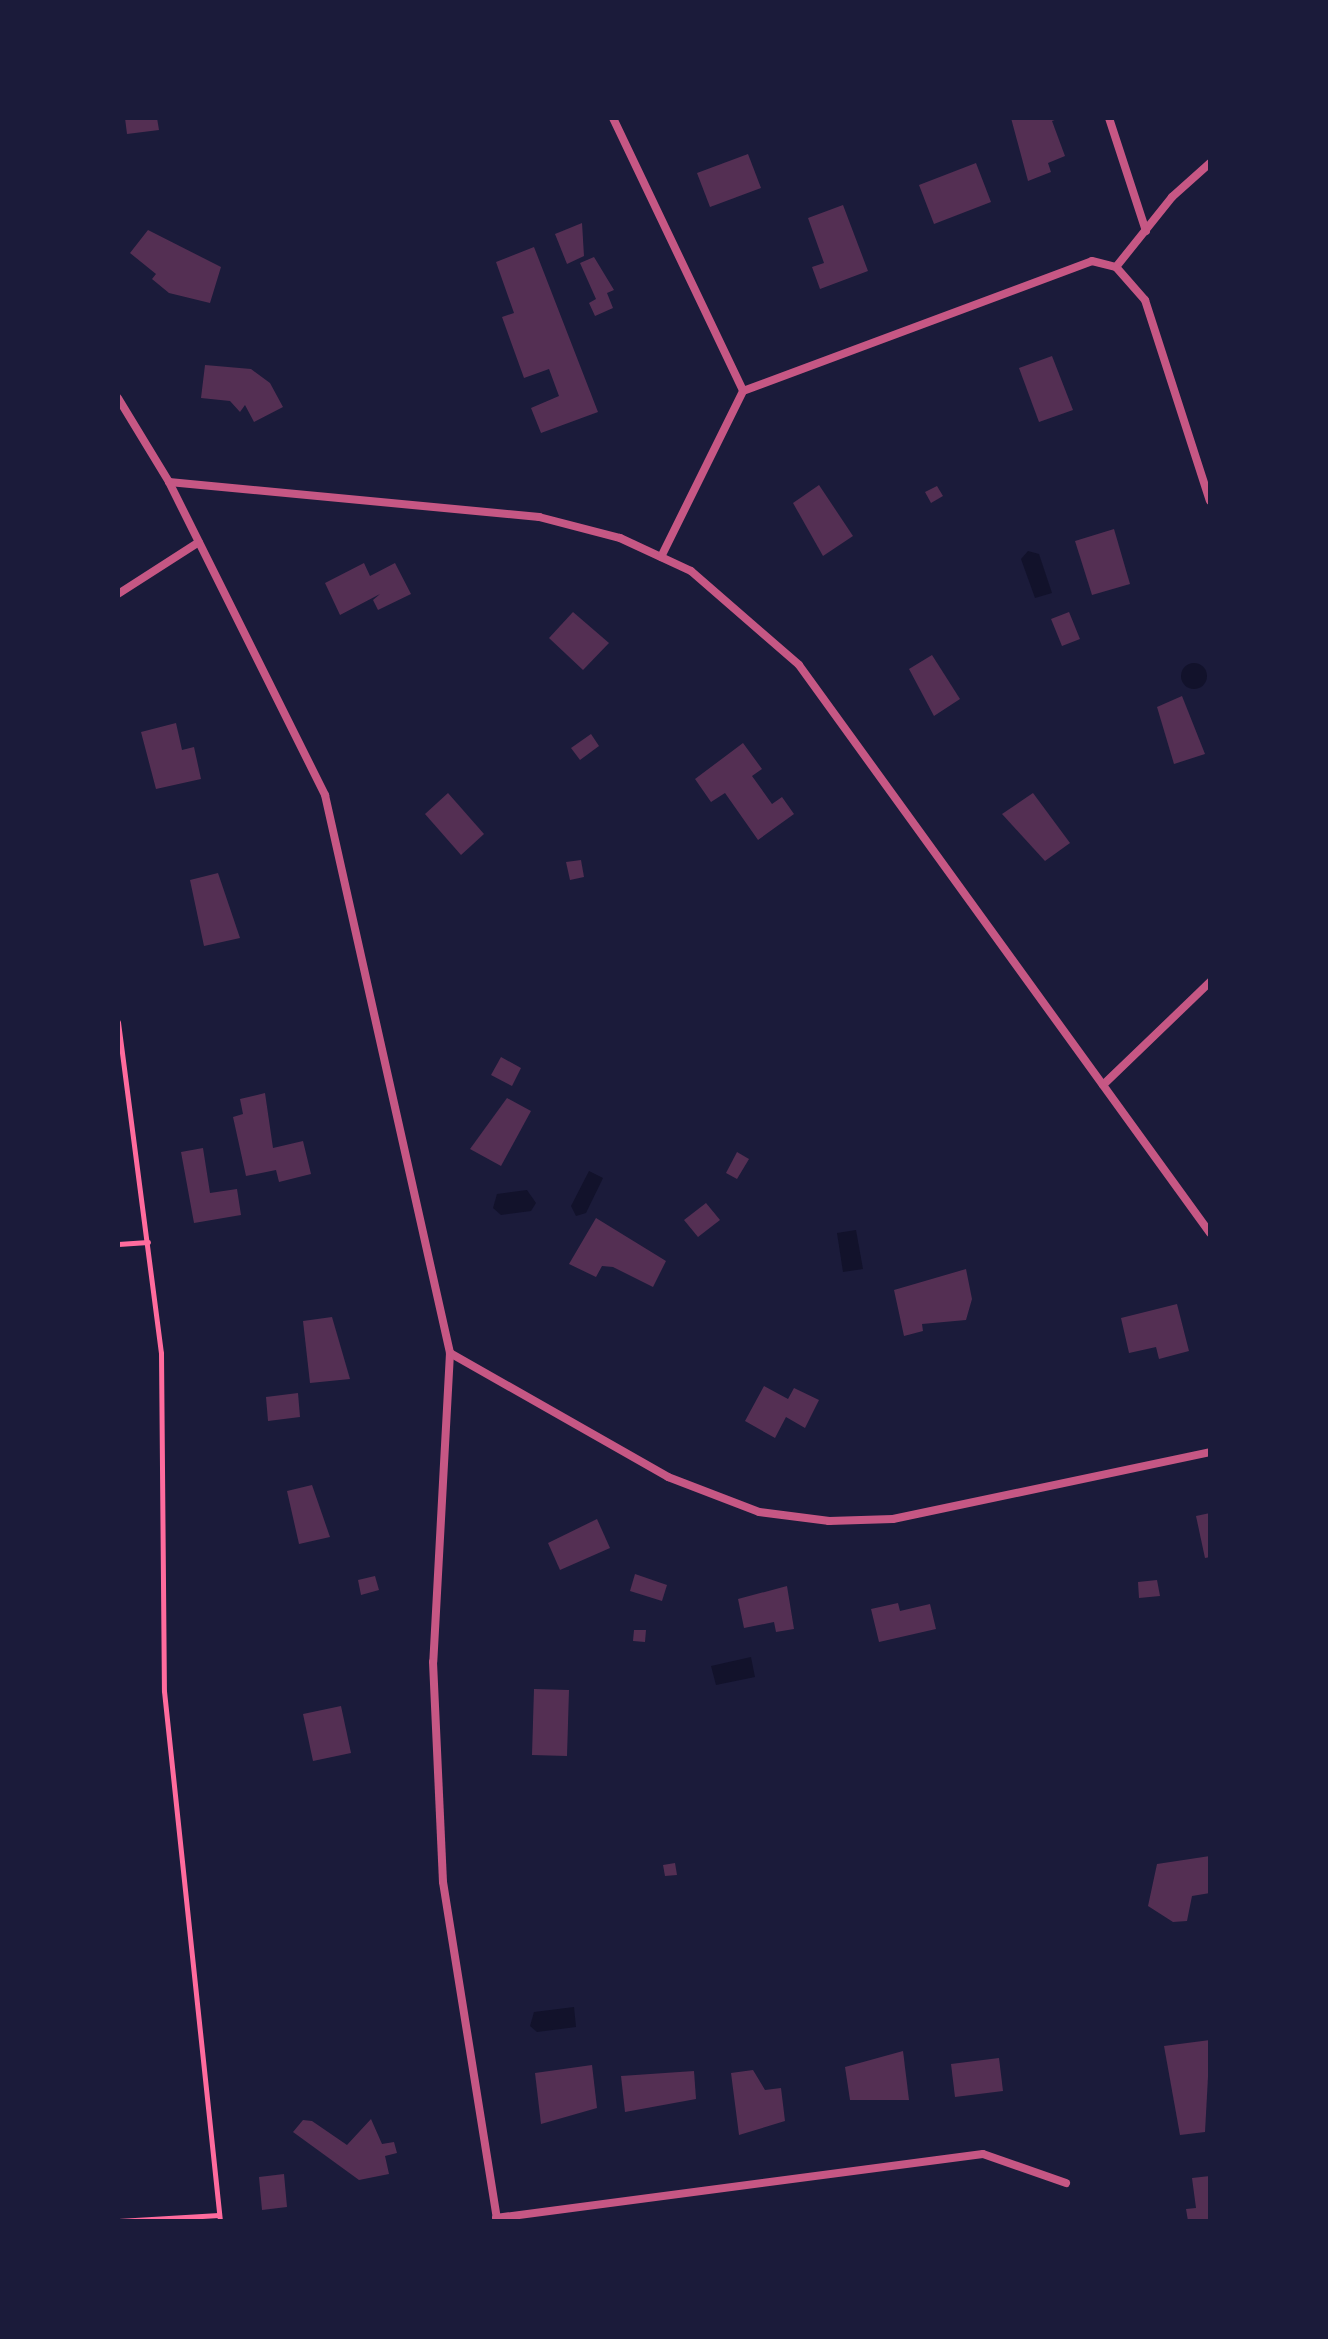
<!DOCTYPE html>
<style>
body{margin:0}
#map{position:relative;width:1328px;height:2339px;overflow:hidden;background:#1b1b3a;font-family:Montserrat,sans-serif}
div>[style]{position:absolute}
.water>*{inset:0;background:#12122b}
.round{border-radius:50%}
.building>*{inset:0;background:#542f53}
.path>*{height:5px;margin:-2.5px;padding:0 2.5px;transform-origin:2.5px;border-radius:2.5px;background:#ff6b9d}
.minor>*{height:8px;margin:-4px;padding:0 4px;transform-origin:4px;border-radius:4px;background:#c65784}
span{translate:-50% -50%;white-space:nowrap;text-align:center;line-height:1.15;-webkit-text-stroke:6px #1b1b3a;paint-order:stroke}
.frame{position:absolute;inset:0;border:120px solid #1b1b3a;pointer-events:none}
</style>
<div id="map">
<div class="water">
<i style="clip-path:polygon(1028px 551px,1039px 554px,1052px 593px,1035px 598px,1021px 559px)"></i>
<i class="round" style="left:1181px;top:663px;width:26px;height:26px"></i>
<i style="clip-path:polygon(589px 1171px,603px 1178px,586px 1213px,576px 1216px,571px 1206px)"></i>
<i style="clip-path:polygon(527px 1190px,536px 1203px,531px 1211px,501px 1215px,493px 1208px,497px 1194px)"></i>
<i style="clip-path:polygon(856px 1230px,863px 1269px,843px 1272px,837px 1233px)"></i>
<i style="clip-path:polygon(751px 1657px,755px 1677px,716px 1685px,711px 1666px)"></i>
<i style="clip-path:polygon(574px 2007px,576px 2027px,537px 2032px,530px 2026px,534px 2012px)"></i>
</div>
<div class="building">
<i style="clip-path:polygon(125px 118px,157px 118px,159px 130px,127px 134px)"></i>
<i style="clip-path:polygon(1011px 118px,1060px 118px,1052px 121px,1065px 156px,1048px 163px,1051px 172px,1028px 181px)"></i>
<i style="clip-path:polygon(748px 154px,761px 188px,710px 207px,697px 173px)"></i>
<i style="clip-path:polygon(976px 163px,991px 202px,934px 224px,919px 185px)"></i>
<i style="clip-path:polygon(843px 205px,868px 271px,820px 289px,812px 267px,824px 263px,808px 218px)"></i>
<i style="clip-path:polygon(582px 223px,584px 256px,567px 264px,555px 234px)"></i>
<i style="clip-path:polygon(148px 230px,221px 267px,210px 303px,169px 293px,152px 279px,156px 274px,130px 253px)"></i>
<i style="clip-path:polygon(534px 247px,598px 412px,541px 433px,531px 408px,559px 396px,549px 369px,524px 378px,502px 317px,514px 313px,496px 262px)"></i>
<i style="clip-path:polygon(594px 257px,614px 290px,607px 293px,613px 308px,595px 316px,589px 303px,596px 299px,580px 263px)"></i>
<i style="clip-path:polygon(1052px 356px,1073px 410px,1039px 422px,1019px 368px)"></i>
<i style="clip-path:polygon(205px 365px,251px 369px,270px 383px,283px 407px,254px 422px,245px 405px,240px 412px,230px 401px,201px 398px)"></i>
<i style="clip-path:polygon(819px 485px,853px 536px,823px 556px,793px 503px)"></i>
<i style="clip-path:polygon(937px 486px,943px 496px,931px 503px,925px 492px)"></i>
<i style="clip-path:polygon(1114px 529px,1130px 584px,1092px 595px,1075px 541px)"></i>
<i style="clip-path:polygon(364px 563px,370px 576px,395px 563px,411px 594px,378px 610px,373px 600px,380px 594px,340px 615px,325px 583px)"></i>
<i style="clip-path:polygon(573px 612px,609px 643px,583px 670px,549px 638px)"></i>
<i style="clip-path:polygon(1069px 612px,1080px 639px,1062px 646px,1051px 619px)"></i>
<i style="clip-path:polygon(932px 655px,960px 699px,934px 716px,909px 669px)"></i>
<i style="clip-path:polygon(1182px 696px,1205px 754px,1174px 764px,1157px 707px)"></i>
<i style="clip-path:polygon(176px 723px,182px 750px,194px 747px,201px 779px,156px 789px,141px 732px)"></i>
<i style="clip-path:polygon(591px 734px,599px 746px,580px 760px,571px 748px)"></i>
<i style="clip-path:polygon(743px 743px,762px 769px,752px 776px,772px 804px,782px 797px,794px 814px,758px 840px,725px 793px,711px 802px,695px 779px)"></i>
<i style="clip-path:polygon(448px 793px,484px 834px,461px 855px,425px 814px)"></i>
<i style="clip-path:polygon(1033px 793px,1070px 843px,1045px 861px,1002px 814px)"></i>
<i style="clip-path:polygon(581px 860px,584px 877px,570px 880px,566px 862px)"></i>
<i style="clip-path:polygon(218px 873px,240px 938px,204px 946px,190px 880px)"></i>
<i style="clip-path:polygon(501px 1057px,521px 1068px,512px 1086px,491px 1075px)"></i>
<i style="clip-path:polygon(265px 1093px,273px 1148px,303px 1141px,311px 1174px,279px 1182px,276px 1170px,246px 1176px,233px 1117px,243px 1114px,240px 1099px)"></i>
<i style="clip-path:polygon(507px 1098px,531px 1111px,501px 1166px,470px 1149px)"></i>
<i style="clip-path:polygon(203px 1148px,210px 1193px,237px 1189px,241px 1215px,194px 1223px,181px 1152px)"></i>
<i style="clip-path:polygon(737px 1152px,749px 1159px,737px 1179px,726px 1173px)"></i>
<i style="clip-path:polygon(706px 1203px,720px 1220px,698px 1237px,684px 1220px)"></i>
<i style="clip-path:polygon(596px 1218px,666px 1261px,653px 1287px,613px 1267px,602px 1266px,596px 1277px,569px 1264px)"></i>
<i style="clip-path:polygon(966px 1269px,972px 1299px,966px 1320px,922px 1324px,923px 1331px,904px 1336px,894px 1290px)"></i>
<i style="clip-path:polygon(1177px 1304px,1189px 1351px,1159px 1359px,1156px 1347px,1129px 1353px,1121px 1318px)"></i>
<i style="clip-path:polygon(332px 1317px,350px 1379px,310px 1383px,303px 1321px)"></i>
<i style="clip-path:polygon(764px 1386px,788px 1399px,794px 1388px,819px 1400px,805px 1428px,786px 1417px,775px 1438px,745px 1421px)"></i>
<i style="clip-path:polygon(298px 1393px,300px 1417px,268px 1421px,266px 1397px)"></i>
<i style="clip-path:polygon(312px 1485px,330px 1537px,299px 1544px,287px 1491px)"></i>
<i style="clip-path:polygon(1210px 1513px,1210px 1557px,1205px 1558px,1196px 1516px)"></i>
<i style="clip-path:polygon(597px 1519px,610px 1548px,560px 1570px,548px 1543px)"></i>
<i style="clip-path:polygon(635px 1574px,667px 1585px,662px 1601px,630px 1591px)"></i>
<i style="clip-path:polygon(375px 1576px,379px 1590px,361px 1595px,358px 1580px)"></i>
<i style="clip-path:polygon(1157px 1580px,1160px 1596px,1139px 1598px,1138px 1582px)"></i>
<i style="clip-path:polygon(787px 1586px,794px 1629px,776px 1632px,774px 1622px,744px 1628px,738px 1599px)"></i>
<i style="clip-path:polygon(898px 1603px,900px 1611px,930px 1604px,936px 1629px,879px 1642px,871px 1609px)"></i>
<i style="clip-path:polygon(634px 1630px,646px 1630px,645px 1642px,633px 1641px)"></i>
<i style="clip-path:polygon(534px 1689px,569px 1690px,567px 1756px,532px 1755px)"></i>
<i style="clip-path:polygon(341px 1706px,351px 1753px,313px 1761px,303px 1714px)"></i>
<i style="clip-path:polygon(1210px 1856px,1210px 1893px,1192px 1896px,1187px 1921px,1173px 1922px,1148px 1906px,1157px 1864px)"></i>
<i style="clip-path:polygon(675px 1863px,677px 1875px,665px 1876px,663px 1865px)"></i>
<i style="clip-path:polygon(1210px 2040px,1205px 2132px,1180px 2135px,1164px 2046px)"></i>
<i style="clip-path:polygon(903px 2051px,909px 2100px,850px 2100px,845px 2067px)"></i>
<i style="clip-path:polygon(999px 2058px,1003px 2091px,955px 2097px,951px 2064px)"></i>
<i style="clip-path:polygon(592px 2065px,597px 2108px,541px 2124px,535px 2073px)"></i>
<i style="clip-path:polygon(753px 2070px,765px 2090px,781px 2088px,785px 2121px,739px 2135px,731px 2073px)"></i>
<i style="clip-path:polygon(694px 2071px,696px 2099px,625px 2112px,621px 2076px)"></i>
<i style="clip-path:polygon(371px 2119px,382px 2144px,394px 2142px,397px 2153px,385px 2156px,389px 2174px,359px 2180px,293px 2132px,303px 2120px,312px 2121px,347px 2145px)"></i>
<i style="clip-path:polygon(284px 2174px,287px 2207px,262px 2210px,259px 2177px)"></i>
<i style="clip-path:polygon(1210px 2176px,1210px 2221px,1188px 2221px,1186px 2209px,1196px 2208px,1192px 2178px)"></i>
</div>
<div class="path">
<i style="left:118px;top:1022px;width:334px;rotate:82.6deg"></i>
<i style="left:161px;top:1353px;width:338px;rotate:89.5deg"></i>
<i style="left:164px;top:1691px;width:533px;rotate:83.97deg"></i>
<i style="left:118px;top:1244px;width:30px;rotate:-4deg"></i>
<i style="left:118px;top:2221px;width:101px;rotate:-3.4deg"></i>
</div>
<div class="minor">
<i style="left:613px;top:118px;width:302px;rotate:64.5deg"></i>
<i style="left:1109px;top:118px;width:119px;rotate:71.9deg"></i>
<i style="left:1116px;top:267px;width:90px;rotate:-51.3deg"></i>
<i style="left:1172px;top:197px;width:51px;rotate:-41.8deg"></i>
<i style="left:118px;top:398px;width:98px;rotate:58.7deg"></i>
<i style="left:169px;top:482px;width:350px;rotate:63.5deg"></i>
<i style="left:325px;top:795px;width:572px;rotate:77.37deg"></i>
<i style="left:450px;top:1353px;width:309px;rotate:93.1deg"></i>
<i style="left:433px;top:1662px;width:220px;rotate:87.4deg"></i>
<i style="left:443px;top:1882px;width:343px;rotate:80.9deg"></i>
<i style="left:169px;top:482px;width:372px;rotate:5.4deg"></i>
<i style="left:539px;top:517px;width:84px;rotate:14.5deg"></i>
<i style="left:620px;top:538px;width:78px;rotate:24.9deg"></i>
<i style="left:691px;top:571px;width:143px;rotate:41deg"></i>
<i style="left:799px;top:665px;width:701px;rotate:54.11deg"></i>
<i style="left:661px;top:557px;width:185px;rotate:-63.7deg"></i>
<i style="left:743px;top:391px;width:372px;rotate:-20.4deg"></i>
<i style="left:1092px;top:261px;width:25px;rotate:14deg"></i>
<i style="left:1116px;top:267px;width:44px;rotate:48.7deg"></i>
<i style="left:1145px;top:300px;width:211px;rotate:72.1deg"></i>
<i style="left:118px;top:594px;width:96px;rotate:-32.7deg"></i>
<i style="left:1103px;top:1085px;width:149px;rotate:-43.9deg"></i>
<i style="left:450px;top:1353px;width:251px;rotate:29.6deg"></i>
<i style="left:668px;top:1477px;width:97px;rotate:21deg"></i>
<i style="left:759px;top:1512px;width:71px;rotate:7.3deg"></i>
<i style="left:829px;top:1521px;width:64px;rotate:-1.8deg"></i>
<i style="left:893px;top:1519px;width:324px;rotate:-11.9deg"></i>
<i style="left:496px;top:2218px;width:491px;rotate:-7.5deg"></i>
<i style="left:983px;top:2154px;width:88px;rotate:19.3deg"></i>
</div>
<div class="frame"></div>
</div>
